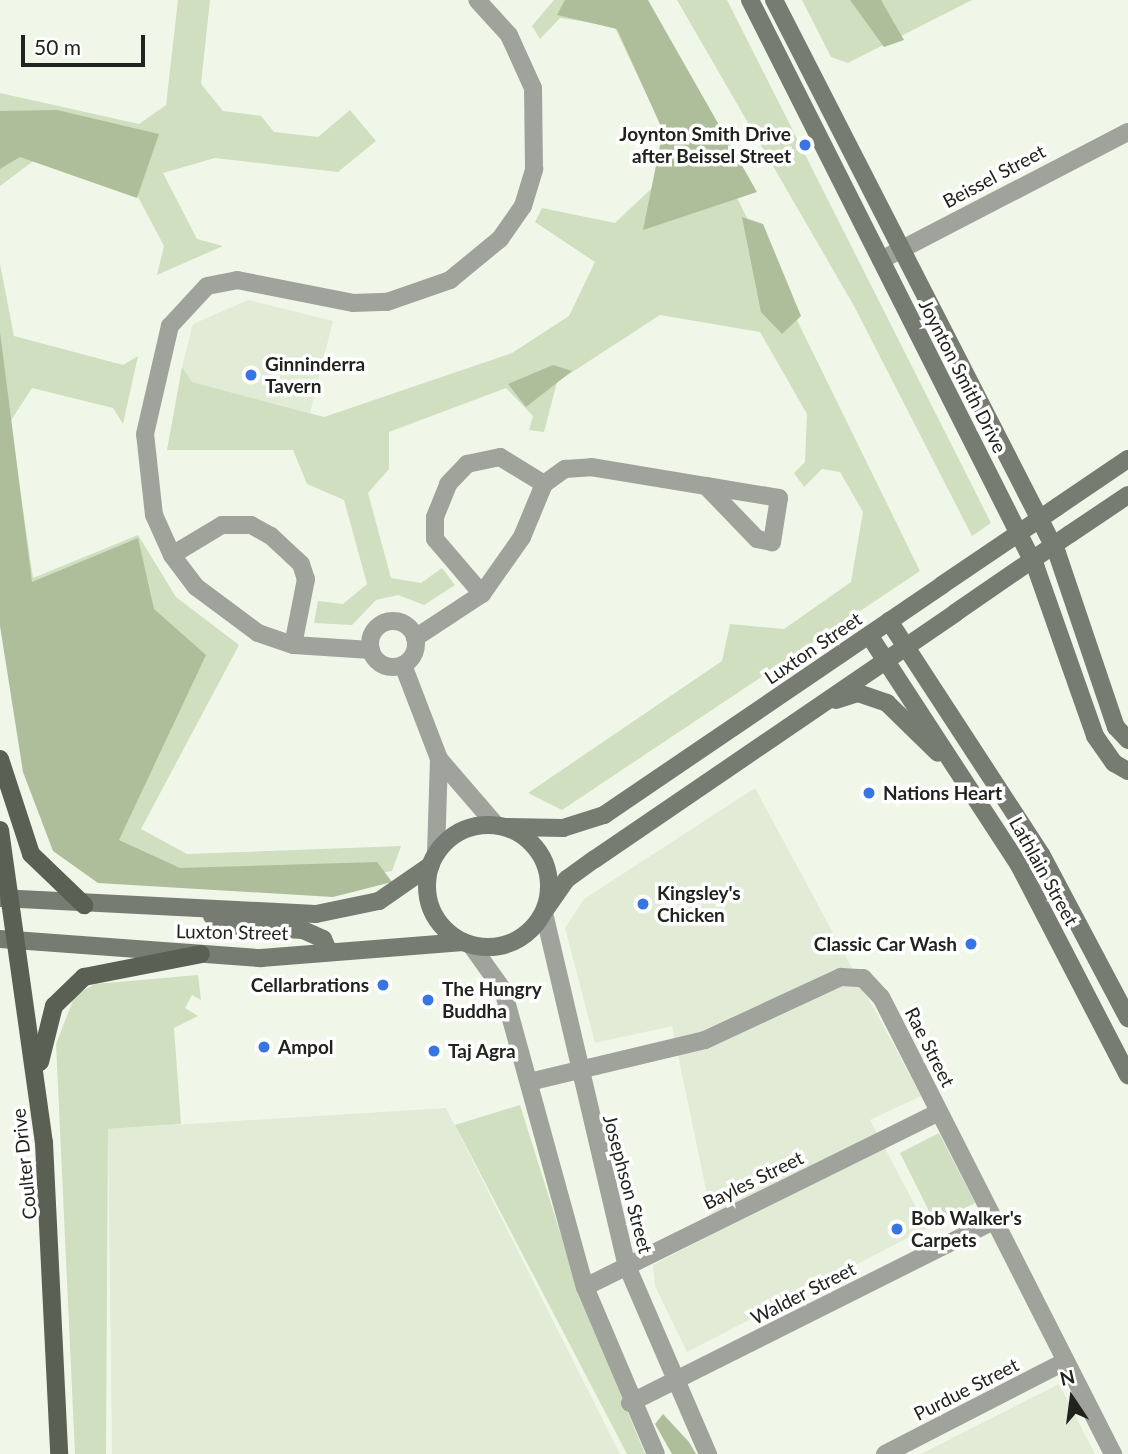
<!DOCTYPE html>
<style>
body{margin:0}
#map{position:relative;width:1128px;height:1454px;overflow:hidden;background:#f0f7e8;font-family:Lato,sans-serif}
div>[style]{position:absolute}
.built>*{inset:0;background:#e1ebd5}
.green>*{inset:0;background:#d0dfbf}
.forest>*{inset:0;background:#aebe9b}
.street>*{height:18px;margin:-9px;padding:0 9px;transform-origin:9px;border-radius:9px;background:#a0a39c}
.street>.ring{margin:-9px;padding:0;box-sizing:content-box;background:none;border:18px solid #a0a39c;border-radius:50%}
.secondary>*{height:18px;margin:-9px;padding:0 9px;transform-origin:9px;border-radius:9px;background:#777c73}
.secondary>.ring{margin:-9px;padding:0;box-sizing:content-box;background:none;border:18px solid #777c73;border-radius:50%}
.primary>*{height:18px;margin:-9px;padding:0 9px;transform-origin:9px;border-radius:9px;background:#5b6055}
.secondary-bridge>*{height:18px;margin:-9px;padding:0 9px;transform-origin:9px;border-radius:9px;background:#777c73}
.dots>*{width:19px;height:19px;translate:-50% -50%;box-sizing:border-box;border:4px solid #fff;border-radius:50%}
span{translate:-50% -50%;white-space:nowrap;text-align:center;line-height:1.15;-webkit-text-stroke:7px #fff;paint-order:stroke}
.poi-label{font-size:19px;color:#21231e;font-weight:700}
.right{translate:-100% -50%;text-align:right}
.left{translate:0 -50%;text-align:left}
.street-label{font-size:19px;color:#21231e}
.north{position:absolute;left:1037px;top:1363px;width:70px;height:70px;-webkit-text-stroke:5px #fff;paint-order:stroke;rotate:347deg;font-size:19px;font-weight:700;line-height:28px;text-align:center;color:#21231e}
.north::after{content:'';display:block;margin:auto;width:24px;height:32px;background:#21231e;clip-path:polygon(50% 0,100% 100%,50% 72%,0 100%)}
.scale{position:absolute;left:21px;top:35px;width:124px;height:32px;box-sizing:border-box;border:4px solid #21231e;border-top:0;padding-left:9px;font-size:21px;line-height:24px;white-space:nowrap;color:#21231e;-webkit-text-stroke:5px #fff;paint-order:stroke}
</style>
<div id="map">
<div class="built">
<i style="clip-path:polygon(248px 300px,333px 321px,310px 413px,191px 382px,182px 367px,193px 324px)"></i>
<i style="clip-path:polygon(755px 788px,921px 1096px,870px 1120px,927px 1228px,687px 1352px,655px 1286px,653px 1265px,715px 1233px,672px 1026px,595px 1043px,565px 928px,584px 899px)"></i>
<i style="clip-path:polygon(446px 1108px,620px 1454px,112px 1454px,108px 1129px)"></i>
<i style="clip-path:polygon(1059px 1384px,1095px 1454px,921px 1454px)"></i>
</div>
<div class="green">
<i style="clip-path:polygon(178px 0,210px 0,201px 84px,223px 111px,261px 116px,274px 132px,318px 137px,350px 110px,376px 141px,338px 172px,215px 158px,163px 173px,197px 239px,223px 246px,157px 275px,164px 246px,137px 195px,36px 159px,0 186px,0 93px,139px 124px,166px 105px)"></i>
<i style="clip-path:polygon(554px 0,640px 0,920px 571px,562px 810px,528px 793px,722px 661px,730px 624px,784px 629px,851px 582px,863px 512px,840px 472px,822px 469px,804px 487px,794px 473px,805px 462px,807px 414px,760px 332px,660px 315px,557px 382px,544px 432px,529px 430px,533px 416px,506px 388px,389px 432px,389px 469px,368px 493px,391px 578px,421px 583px,442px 568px,455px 585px,424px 605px,398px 595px,376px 600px,352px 625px,314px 623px,318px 601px,343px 604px,367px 584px,344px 500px,307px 484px,293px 450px,167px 450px,182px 367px,192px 382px,324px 417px,512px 353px,569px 316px,595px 262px,535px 222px,542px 208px,615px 223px,652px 188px,663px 129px,614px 26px,560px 18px,540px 39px,532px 26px)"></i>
<i style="clip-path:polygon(677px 0,727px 0,991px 523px,972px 536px,854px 306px)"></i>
<i style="clip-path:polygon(802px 0,972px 0,848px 63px,831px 57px)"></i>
<i style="clip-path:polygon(0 264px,14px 336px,123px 365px,138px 356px,123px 424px,113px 408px,32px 388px,10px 422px,33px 578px,138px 535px,176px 597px,239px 645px,141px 829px,187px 854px,401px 846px,392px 871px,354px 878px,129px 868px,56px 799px,0 426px)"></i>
<i style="clip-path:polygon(198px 975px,201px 1000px,192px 995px,185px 1008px,198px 1016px,174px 1028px,181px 1124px,108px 1129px,106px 1454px,75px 1454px,56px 1044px,75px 995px,95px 984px)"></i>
<i style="clip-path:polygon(520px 1105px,579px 1293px,645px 1454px,627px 1454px,455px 1125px)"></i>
<i style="clip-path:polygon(939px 1133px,975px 1203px,935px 1223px,900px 1153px)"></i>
</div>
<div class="forest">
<i style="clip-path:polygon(565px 0,648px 0,757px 192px,643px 230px,663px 131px,617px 29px,557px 15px)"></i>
<i style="clip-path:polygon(850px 0,881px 0,904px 40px,884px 47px)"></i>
<i style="clip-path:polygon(57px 110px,159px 134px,137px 198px,20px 157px,0 169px,0 111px)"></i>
<i style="clip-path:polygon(742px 217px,763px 224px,801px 316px,782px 334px,761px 312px)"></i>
<i style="clip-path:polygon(0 332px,32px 582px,138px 538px,154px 609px,206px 655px,119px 840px,180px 868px,377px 862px,392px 882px,333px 897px,98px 883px,53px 851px,23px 772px,0 626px)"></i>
<i style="clip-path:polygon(553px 365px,572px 371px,526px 407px,508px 384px)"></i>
<i style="clip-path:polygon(663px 1414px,689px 1442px,696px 1454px,672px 1454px,655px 1424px)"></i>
</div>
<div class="street">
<i style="left:881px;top:260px;width:278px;rotate:-27.4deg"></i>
<i style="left:172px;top:555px;width:58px;rotate:-31deg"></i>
<i style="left:222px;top:525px;width:29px"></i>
<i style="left:251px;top:525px;width:23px;rotate:29deg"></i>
<i style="left:271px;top:536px;width:41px;rotate:43deg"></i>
<i style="left:301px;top:564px;width:16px;rotate:72deg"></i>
<i style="left:306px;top:579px;width:67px;rotate:101.1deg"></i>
<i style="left:482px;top:594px;width:72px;rotate:-130.5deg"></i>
<i style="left:435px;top:539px;width:22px;rotate:-90deg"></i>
<i style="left:435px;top:517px;width:35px;rotate:-68deg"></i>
<i style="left:448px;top:484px;width:28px;rotate:-46deg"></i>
<i style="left:467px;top:464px;width:34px;rotate:-12deg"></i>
<i style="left:500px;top:457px;width:52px;rotate:31.5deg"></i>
<i class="ring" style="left:370px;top:621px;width:28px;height:28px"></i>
<i style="left:415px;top:638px;width:80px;rotate:-33.3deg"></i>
<i style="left:482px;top:594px;width:70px;rotate:-54.9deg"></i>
<i style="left:522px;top:537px;width:57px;rotate:-67.5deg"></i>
<i style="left:544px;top:484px;width:26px;rotate:-36deg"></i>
<i style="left:565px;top:469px;width:26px;rotate:-4deg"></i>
<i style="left:591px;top:467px;width:117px;rotate:9.4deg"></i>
<i style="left:706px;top:486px;width:74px;rotate:9.3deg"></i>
<i style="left:779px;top:498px;width:45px;rotate:99deg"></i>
<i style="left:772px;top:542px;width:15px;rotate:-169deg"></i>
<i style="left:757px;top:539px;width:74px;rotate:-133.9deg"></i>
<i style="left:371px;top:650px;width:78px;rotate:-176.3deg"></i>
<i style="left:293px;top:645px;width:37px;rotate:-161deg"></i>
<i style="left:258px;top:633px;width:77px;rotate:-143.4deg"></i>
<i style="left:196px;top:587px;width:40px;rotate:-127deg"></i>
<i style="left:172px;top:555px;width:44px;rotate:-114.2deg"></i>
<i style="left:154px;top:515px;width:81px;rotate:-96.3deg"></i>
<i style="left:145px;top:434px;width:111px;rotate:-77deg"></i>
<i style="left:170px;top:326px;width:54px;rotate:-47.2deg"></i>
<i style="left:207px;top:286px;width:31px;rotate:-11deg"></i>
<i style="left:237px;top:280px;width:118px;rotate:11.2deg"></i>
<i style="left:353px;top:303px;width:34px;rotate:-2deg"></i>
<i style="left:387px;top:302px;width:67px;rotate:-19.2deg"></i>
<i style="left:450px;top:280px;width:65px;rotate:-39.4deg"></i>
<i style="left:500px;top:239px;width:40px;rotate:-55.1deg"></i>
<i style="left:523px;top:206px;width:39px;rotate:-73deg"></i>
<i style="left:534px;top:169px;width:81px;rotate:-90.7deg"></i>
<i style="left:533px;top:88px;width:58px;rotate:-114.4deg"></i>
<i style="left:509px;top:35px;width:47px;rotate:-132.4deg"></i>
<i style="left:403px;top:665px;width:101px;rotate:69deg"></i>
<i style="left:439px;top:759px;width:87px;rotate:49.2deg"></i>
<i style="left:436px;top:854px;width:95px;rotate:-88.2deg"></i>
<i style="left:544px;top:913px;width:363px;rotate:76.8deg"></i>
<i style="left:627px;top:1266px;width:205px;rotate:66.7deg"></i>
<i style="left:471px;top:945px;width:55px;rotate:54.6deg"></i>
<i style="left:503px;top:990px;width:308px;rotate:74.6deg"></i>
<i style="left:585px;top:1287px;width:181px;rotate:67deg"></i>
<i style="left:529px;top:1082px;width:181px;rotate:-13.4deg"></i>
<i style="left:705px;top:1040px;width:150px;rotate:-24.9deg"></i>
<i style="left:841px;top:977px;width:22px;rotate:3deg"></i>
<i style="left:863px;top:978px;width:26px;rotate:47deg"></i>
<i style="left:881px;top:997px;width:513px;rotate:63.08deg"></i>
<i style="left:585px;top:1287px;width:395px;rotate:-26.3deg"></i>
<i style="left:630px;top:1403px;width:407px;rotate:-26.6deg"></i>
<i style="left:885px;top:1454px;width:203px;rotate:-27.2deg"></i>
</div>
<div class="secondary">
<i style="left:750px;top:0;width:636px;rotate:63.27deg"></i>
<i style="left:1036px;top:568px;width:178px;rotate:70.6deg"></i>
<i style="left:1095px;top:736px;width:33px;rotate:55deg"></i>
<i style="left:1114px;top:763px;width:16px;rotate:30deg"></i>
<i style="left:774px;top:0;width:621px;rotate:62.9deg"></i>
<i style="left:1057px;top:553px;width:184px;rotate:71.3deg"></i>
<i style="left:1116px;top:727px;width:18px;rotate:47deg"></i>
<i style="left:1057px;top:507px;width:86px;rotate:-34.1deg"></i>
<i style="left:1070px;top:534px;width:70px;rotate:-33.9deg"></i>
<i style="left:889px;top:621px;width:278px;rotate:56.9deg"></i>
<i style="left:1041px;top:854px;width:186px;rotate:62.1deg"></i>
<i style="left:869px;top:635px;width:275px;rotate:56.9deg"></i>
<i style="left:1019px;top:865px;width:237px;rotate:62.6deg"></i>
<i style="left:836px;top:700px;width:23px;rotate:-18deg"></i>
<i style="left:858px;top:693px;width:31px;rotate:19deg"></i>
<i style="left:887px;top:703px;width:71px;rotate:44.4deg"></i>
<i class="ring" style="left:427px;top:825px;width:104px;height:104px"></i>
<i style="left:507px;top:827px;width:56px;rotate:1deg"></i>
<i style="left:563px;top:828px;width:43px;rotate:-17.6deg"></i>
<i style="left:604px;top:815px;width:409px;rotate:-34.2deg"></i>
<i style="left:0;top:898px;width:316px;rotate:2.9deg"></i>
<i style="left:316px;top:914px;width:64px;rotate:-11.7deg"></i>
<i style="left:379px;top:901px;width:63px;rotate:-34.7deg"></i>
<i style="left:545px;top:910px;width:38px;rotate:-55deg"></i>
<i style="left:567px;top:879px;width:34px;rotate:-36deg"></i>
<i style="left:595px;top:859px;width:436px;rotate:-34.3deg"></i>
<i style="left:212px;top:916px;width:24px;rotate:24deg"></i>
<i style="left:234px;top:926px;width:69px;rotate:3.3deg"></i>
<i style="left:303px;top:930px;width:22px;rotate:24deg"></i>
<i style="left:323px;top:939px;width:14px;rotate:65deg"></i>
<i style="left:0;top:939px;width:262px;rotate:4.2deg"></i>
<i style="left:261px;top:958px;width:203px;rotate:-4.5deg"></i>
</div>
<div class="primary">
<i style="left:0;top:759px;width:100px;rotate:71.9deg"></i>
<i style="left:31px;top:854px;width:74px;rotate:43.9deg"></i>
<i style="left:0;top:830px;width:316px;rotate:82deg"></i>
<i style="left:44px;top:1143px;width:311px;rotate:87.2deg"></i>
<i style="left:40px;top:1062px;width:58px;rotate:-76deg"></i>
<i style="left:54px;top:1006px;width:42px;rotate:-44deg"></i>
<i style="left:84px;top:977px;width:119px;rotate:-11.1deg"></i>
</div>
<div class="secondary-bridge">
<i style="left:942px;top:585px;width:139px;rotate:-34.1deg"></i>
<i style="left:955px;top:613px;width:140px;rotate:-34.5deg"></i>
</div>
<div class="dots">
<i style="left:805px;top:145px;background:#3675e3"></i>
<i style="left:251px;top:375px;background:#3675e3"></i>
<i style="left:869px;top:793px;background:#3675e3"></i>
<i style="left:643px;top:904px;background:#3675e3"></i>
<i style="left:971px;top:944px;background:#3675e3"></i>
<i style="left:383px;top:985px;background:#3675e3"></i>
<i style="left:428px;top:1000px;background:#3675e3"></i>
<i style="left:264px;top:1047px;background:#3675e3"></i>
<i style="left:434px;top:1051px;background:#3675e3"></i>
<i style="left:897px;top:1229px;background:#3675e3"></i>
</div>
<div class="poi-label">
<span class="right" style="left:791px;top:145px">Joynton Smith Drive<br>after Beissel Street</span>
<span class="left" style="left:265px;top:375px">Ginninderra<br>Tavern</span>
<span class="left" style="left:883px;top:793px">Nations Heart</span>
<span class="left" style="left:657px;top:904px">Kingsley's<br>Chicken</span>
<span class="right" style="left:957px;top:944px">Classic Car Wash</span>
<span class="right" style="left:369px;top:985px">Cellarbrations</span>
<span class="left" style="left:442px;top:1000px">The Hungry<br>Buddha</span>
<span class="left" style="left:278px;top:1047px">Ampol</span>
<span class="left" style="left:448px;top:1051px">Taj Agra</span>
<span class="left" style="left:911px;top:1229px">Bob Walker's<br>Carpets</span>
</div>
<div class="street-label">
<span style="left:994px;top:176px;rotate:-28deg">Beissel Street</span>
<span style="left:963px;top:376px;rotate:63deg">Joynton Smith Drive</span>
<span style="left:813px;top:648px;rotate:-34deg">Luxton Street</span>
<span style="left:1044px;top:871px;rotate:61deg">Lathlain Street</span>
<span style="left:232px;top:932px;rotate:1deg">Luxton Street</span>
<span style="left:930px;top:1047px;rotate:63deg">Rae Street</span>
<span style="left:24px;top:1164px;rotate:-96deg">Coulter Drive</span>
<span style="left:753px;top:1180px;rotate:-26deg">Bayles Street</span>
<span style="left:628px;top:1184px;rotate:75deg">Josephson Street</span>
<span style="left:803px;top:1293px;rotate:-27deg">Walder Street</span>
<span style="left:966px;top:1389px;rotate:-27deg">Purdue Street</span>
</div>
<div class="north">N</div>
<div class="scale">50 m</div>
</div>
